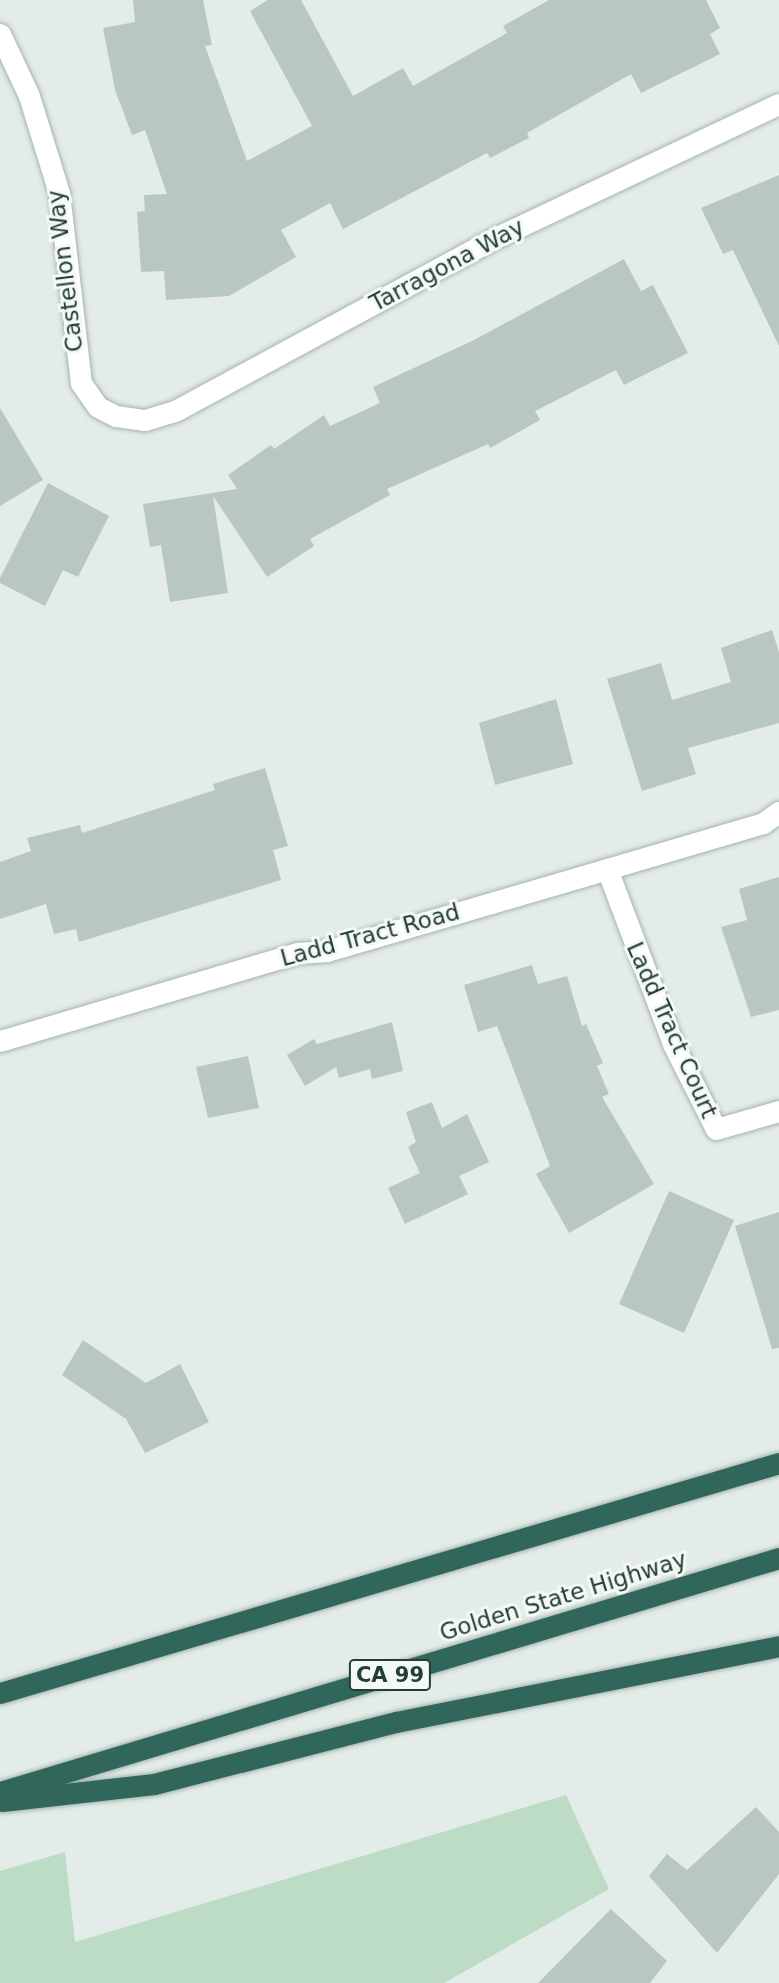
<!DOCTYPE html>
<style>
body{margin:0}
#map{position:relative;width:779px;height:1983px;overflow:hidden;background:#e3ece8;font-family:"DejaVu Sans",sans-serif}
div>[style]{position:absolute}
.green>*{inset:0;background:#bddcc5}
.building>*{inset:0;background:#b9c7c1}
.roads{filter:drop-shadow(0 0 2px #a6b4af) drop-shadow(0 0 2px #a6b4af)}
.minor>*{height:21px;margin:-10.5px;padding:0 10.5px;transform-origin:10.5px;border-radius:10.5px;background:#fff}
.motorway>*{height:21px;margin:-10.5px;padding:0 10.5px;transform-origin:10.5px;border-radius:10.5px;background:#31675b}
span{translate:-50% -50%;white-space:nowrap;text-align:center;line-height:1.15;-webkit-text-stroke:6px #f4f9f6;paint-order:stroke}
.shield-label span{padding:2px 5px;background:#f4f9f6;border:2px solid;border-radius:5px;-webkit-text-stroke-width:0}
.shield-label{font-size:21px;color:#243d36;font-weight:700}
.street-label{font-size:23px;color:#243d36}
</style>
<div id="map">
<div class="green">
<i style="clip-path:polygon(566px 1795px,609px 1889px,444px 1983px,0 1983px,0 1871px,65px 1852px,75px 1942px)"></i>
</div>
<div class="building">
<i style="clip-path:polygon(133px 0,203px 0,212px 45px,205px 46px,247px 161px,312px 126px,250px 11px,268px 0,301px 0,353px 96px,403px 68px,413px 86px,507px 33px,503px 26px,549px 0,706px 0,720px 28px,710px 34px,720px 54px,641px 93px,631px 74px,527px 133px,529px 138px,490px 158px,487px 153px,343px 229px,330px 203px,281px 230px,296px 257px,229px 296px,166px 300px,164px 271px,141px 272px,137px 212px,145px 211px,144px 195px,167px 194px,145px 130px,132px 135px,115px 90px,103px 28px,135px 22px)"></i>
<i style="clip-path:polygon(779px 175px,779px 346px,733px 250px,723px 254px,701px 208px)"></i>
<i style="clip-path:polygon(624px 259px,641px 291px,653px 285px,688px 353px,624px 385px,616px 370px,535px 411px,540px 420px,490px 448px,488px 444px,387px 489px,390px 495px,310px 539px,314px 546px,267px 577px,213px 496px,228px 593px,170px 602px,161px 545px,150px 547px,143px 504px,237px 489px,228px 475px,271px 445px,274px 449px,324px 415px,330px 426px,380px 403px,373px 387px,474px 340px)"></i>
<i style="clip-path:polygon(0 408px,43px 480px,0 506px)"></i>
<i style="clip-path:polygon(48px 483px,109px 516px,78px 577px,63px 570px,45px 606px,0 583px,0 578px)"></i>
<i style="clip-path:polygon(772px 630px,779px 652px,779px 723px,688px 748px,696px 774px,642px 791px,607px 679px,661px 663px,672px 700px,731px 682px,721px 648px)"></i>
<i style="clip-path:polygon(556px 699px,573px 764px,495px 785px,479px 723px)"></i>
<i style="clip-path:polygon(265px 768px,288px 846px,273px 850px,281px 880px,79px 942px,76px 929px,54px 934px,46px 904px,0 919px,0 862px,31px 851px,27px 838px,80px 825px,82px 833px,215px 790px,213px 784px)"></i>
<i style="clip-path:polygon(779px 877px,779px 1010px,751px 1017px,721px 927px,747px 920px,739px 889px)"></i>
<i style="clip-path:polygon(532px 965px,538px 984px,567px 976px,582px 1026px,586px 1024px,603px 1063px,597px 1066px,609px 1094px,602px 1097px,654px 1184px,569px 1233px,536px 1174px,550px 1166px,497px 1026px,478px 1032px,464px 985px)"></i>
<i style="clip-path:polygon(392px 1022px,403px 1071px,372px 1079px,370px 1069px,339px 1078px,336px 1067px,305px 1086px,287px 1055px,314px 1039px,317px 1044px)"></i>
<i style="clip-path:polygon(248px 1056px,259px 1108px,208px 1118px,196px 1067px)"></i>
<i style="clip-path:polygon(432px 1102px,442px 1128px,467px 1114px,489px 1162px,459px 1176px,468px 1194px,405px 1224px,388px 1188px,420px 1173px,408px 1147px,416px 1142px,406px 1112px)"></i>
<i style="clip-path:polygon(669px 1191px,734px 1220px,684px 1333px,619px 1304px)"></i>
<i style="clip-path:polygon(779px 1212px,779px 1348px,772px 1349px,735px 1226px)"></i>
<i style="clip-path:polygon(83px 1340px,146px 1383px,180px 1364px,209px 1422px,145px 1453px,126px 1419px,62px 1375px)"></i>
<i style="clip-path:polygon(756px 1807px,779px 1832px,779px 1874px,717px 1953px,649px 1876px,667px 1854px,687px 1870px)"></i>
<i style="clip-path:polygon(611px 1909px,667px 1961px,650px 1983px,538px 1983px)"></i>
</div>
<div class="roads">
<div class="minor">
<i style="left:0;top:34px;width:68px;rotate:64.9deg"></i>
<i style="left:29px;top:96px;width:102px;rotate:72.8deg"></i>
<i style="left:59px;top:193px;width:191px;rotate:83.4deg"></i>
<i style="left:81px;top:383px;width:29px;rotate:55deg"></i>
<i style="left:98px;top:407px;width:20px;rotate:27deg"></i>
<i style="left:116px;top:416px;width:29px;rotate:8deg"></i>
<i style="left:145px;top:420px;width:31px;rotate:-17deg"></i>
<i style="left:175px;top:411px;width:359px;rotate:-28.4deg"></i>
<i style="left:491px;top:240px;width:318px;rotate:-25.3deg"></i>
<i style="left:607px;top:869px;width:187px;rotate:69.3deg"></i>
<i style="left:673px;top:1044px;width:95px;rotate:63.2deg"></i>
<i style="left:716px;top:1129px;width:66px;rotate:-15.9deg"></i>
<i style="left:0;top:1041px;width:310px;rotate:-16.5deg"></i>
<i style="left:297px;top:953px;width:30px;rotate:-4deg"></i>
<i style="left:327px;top:951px;width:292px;rotate:-16.3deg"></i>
<i style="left:607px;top:869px;width:163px;rotate:-16.4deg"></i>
<i style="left:763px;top:823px;width:19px;rotate:-35deg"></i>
</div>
<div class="motorway">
<i style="left:0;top:1693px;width:812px;rotate:-16.45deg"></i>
<i style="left:0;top:1792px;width:813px;rotate:-16.72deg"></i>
<i style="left:2px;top:1801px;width:153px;rotate:-6.4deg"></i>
<i style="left:154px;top:1784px;width:250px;rotate:-14.4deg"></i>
<i style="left:396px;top:1722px;width:390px;rotate:-11.2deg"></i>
</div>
</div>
<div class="shield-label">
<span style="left:390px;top:1675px">CA 99</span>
</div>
<div class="street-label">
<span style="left:447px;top:265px;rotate:-28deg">Tarragona Way</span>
<span style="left:65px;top:271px;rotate:-97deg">Castellon Way</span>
<span style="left:370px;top:935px;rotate:-15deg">Ladd Tract Road</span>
<span style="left:672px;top:1030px;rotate:66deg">Ladd Tract Court</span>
<span style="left:563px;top:1596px;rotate:-17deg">Golden State Highway</span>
</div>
</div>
